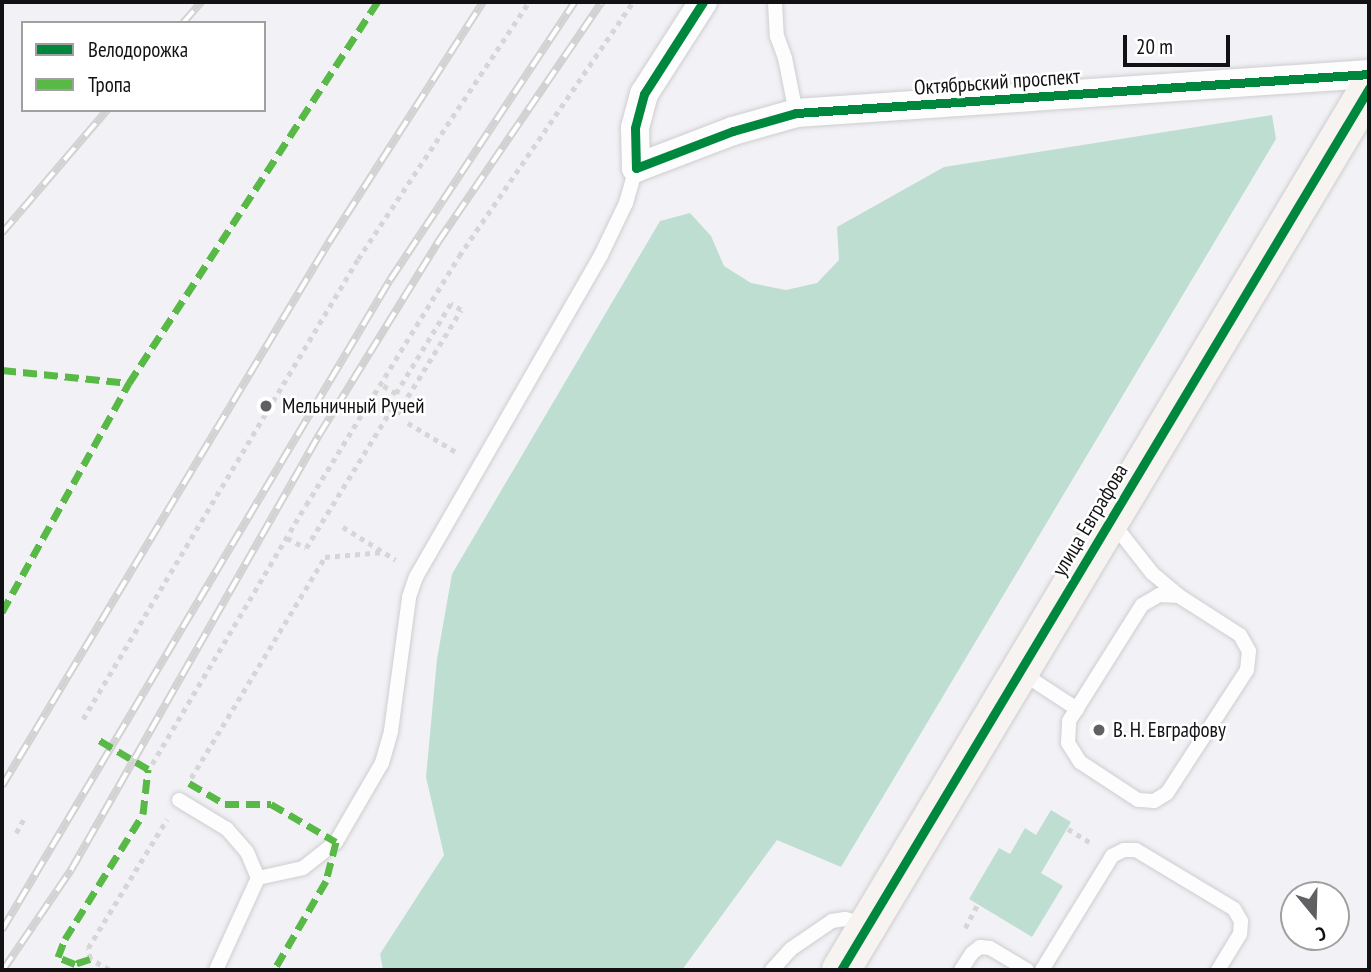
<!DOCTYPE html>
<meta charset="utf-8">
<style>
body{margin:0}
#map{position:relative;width:1371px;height:972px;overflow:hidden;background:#f2f2f6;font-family:"PT Sans Narrow",sans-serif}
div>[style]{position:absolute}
.green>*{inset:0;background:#bfded2}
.path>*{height:4.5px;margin-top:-2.25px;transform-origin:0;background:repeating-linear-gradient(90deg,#d6d6d7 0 5px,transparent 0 10px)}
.roads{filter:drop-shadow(0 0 2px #ceced1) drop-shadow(0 0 2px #ceced1)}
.lane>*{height:14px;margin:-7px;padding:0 7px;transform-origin:7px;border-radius:7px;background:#fdfdfe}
.street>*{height:28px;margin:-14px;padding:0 14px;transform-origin:14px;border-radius:14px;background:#fdfdfe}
.secondary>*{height:38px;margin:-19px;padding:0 19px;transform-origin:19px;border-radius:19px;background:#f6f3f0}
.rail>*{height:8px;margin-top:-4px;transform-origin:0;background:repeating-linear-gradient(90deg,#fff 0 16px,#d2d2d3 0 32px);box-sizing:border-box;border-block:2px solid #d2d2d3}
.quiet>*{height:7px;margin-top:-3.5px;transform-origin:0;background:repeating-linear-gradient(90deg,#58b947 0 14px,transparent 0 21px)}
.cycleway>*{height:9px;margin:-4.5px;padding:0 4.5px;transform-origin:4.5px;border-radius:4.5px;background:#00873e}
.dots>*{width:19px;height:19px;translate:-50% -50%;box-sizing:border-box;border:4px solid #fff;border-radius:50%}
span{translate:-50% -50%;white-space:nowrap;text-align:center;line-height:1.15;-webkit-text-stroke:5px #fff;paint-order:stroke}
.street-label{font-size:21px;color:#121214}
.poi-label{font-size:21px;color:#121214}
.left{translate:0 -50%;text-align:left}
.frame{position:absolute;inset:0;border:4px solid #121214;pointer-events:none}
.legend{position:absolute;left:21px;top:21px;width:245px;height:91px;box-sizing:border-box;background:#fff;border:2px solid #a0a0a1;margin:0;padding:9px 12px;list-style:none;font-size:21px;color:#121214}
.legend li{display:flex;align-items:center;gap:14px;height:35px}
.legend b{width:35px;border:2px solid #a0a0a1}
.north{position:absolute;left:1280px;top:881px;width:70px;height:70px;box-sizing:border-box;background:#fff;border:2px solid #a0a0a1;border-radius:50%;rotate:161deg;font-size:19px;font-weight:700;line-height:28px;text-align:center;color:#121214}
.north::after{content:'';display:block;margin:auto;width:24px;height:32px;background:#606063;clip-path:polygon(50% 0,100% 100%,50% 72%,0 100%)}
.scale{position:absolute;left:1123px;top:35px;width:107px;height:32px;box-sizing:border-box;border:4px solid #121214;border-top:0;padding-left:9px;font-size:21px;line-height:24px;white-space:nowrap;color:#121214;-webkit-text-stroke:5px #fff;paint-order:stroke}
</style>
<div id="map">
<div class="green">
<i style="clip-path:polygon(1272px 115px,1276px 139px,841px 867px,777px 840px,682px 970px,383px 970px,380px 954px,444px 855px,426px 777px,437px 659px,452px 574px,660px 221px,690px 213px,711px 236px,724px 266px,751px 283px,786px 290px,817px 283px,839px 260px,837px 227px,944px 167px)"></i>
<i style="clip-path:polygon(1051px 810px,1071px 822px,1041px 873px,1063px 886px,1032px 937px,969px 899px,999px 848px,1010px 854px,1025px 828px,1036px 835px)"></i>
</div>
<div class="path">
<i style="left:408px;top:423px;width:58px;rotate:31deg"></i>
<i style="left:343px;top:527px;width:62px;rotate:31.9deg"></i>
<i style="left:287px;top:538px;width:21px;rotate:28deg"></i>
<i style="left:306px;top:548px;width:162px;rotate:-58.4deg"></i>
<i style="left:391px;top:410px;width:7px;rotate:34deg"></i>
<i style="left:397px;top:414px;width:122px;rotate:-58.4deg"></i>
<i style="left:461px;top:310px;width:12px;rotate:-149deg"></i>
<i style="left:451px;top:304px;width:105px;rotate:121.4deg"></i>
<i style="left:396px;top:394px;width:19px;rotate:-148deg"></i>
<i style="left:83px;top:719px;width:536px;rotate:-59.13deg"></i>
<i style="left:358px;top:259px;width:309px;rotate:-56.4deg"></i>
<i style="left:152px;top:764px;width:301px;rotate:-59.3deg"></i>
<i style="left:306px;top:505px;width:292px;rotate:-58.4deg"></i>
<i style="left:459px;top:256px;width:308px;rotate:-55.6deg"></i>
<i style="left:191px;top:778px;width:258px;rotate:-58.8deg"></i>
<i style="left:325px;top:557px;width:59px;rotate:-4.8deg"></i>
<i style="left:1068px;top:829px;width:27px;rotate:31deg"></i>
<i style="left:16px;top:833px;width:18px;rotate:-61deg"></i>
<i style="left:965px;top:928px;width:27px;rotate:-62deg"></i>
<i style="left:109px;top:970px;width:22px;rotate:-150deg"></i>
<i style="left:90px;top:959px;width:11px;rotate:-100deg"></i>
<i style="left:88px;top:948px;width:151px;rotate:-58.5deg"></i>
</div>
<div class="roads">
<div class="lane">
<i style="left:775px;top:2px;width:34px;rotate:87deg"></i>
<i style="left:777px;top:36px;width:23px;rotate:70deg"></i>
<i style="left:785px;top:58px;width:56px;rotate:78.7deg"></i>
<i style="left:1112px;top:522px;width:65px;rotate:51.9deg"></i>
<i style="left:1152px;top:573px;width:35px;rotate:40deg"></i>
<i style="left:1159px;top:595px;width:20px;rotate:3deg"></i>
<i style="left:1179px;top:596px;width:72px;rotate:32.6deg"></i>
<i style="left:1240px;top:635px;width:18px;rotate:61deg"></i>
<i style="left:1249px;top:651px;width:19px;rotate:96deg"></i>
<i style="left:1247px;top:670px;width:147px;rotate:123deg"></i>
<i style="left:1167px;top:793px;width:15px;rotate:148deg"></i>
<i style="left:1154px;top:801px;width:16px;rotate:-176deg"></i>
<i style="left:1138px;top:800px;width:69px;rotate:-146.8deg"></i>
<i style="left:1080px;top:762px;width:22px;rotate:-122deg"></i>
<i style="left:1068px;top:743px;width:22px;rotate:-87deg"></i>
<i style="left:1069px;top:721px;width:137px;rotate:-57.8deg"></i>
<i style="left:1142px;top:605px;width:20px;rotate:-30deg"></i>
<i style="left:1022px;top:673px;width:66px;rotate:33.2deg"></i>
<i style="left:179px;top:800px;width:56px;rotate:31.1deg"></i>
<i style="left:227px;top:829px;width:30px;rotate:49deg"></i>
<i style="left:247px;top:852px;width:28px;rotate:67deg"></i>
<i style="left:258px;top:878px;width:101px;rotate:114.5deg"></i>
<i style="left:258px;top:878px;width:46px;rotate:-12.5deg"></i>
<i style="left:303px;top:868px;width:42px;rotate:-38.2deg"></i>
<i style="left:336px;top:842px;width:91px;rotate:-59.8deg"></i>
<i style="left:382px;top:763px;width:33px;rotate:-74deg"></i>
<i style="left:391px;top:731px;width:135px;rotate:-82.3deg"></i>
<i style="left:409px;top:597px;width:21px;rotate:-71deg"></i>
<i style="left:416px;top:577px;width:371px;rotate:-60.1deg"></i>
<i style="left:601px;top:255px;width:58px;rotate:-64.3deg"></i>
<i style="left:626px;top:203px;width:36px;rotate:-74deg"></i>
<i style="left:772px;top:970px;width:28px;rotate:-48deg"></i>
<i style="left:791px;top:949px;width:50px;rotate:-34.3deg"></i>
<i style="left:832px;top:921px;width:13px;rotate:-9deg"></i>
<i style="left:845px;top:919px;width:23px;rotate:13deg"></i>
<i style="left:961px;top:970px;width:20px;rotate:-57deg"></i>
<i style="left:972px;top:953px;width:10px;rotate:-37deg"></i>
<i style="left:980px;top:947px;width:10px;rotate:6deg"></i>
<i style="left:990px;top:948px;width:43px;rotate:30.7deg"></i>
<i style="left:1042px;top:970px;width:134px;rotate:-58.4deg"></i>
<i style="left:1112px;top:856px;width:13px;rotate:-27deg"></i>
<i style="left:1124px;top:850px;width:12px"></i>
<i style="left:1136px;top:850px;width:114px;rotate:31deg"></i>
<i style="left:1234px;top:909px;width:14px;rotate:60deg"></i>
<i style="left:1241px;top:921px;width:13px;rotate:94deg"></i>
<i style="left:1240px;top:934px;width:42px;rotate:121.4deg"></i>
</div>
<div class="street">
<i style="left:703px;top:2px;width:109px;rotate:122.7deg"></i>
<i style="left:644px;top:94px;width:35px;rotate:105deg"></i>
<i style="left:635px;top:128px;width:40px;rotate:88.6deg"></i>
<i style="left:636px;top:168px;width:104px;rotate:-20.9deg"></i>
<i style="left:733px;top:131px;width:66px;rotate:-15.9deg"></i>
<i style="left:796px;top:113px;width:574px;rotate:-3.89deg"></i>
</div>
<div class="secondary">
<i style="left:841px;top:970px;width:1028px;rotate:-59.09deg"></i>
</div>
</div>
<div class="rail">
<i style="left:183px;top:23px;width:28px;rotate:-49deg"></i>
<i style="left:2px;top:233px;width:162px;rotate:-49.5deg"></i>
<i style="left:2px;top:786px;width:635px;rotate:-58.99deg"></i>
<i style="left:329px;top:242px;width:285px;rotate:-57.3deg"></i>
<i style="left:2px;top:930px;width:757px;rotate:-59.17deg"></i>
<i style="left:390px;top:280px;width:334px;rotate:-56.4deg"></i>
<i style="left:3px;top:970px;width:121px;rotate:-55.8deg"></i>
<i style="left:71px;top:870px;width:501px;rotate:-60.31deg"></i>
<i style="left:319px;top:435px;width:227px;rotate:-58.3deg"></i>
<i style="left:438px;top:242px;width:291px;rotate:-55.7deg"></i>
</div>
<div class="quiet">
<i style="left:2px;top:370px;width:128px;rotate:5.8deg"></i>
<i style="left:2px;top:612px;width:262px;rotate:-61deg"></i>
<i style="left:129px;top:383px;width:455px;rotate:-56.9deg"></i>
<i style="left:189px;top:783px;width:42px;rotate:30.3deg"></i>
<i style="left:225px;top:804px;width:46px"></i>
<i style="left:271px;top:804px;width:75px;rotate:30.3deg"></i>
<i style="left:336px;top:842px;width:40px;rotate:104.4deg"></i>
<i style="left:326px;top:881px;width:103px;rotate:120.3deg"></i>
<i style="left:90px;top:959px;width:16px;rotate:162deg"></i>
<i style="left:75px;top:964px;width:18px;rotate:-158deg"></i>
<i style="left:58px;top:957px;width:19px;rotate:-69deg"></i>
<i style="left:65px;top:939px;width:147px;rotate:-58deg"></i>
<i style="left:143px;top:814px;width:45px;rotate:-83.7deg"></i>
<i style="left:148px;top:769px;width:57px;rotate:-149.4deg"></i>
</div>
<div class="cycleway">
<i style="left:703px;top:2px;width:109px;rotate:122.7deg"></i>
<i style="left:644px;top:94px;width:35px;rotate:105deg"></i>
<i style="left:635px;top:128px;width:40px;rotate:88.6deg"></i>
<i style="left:636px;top:168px;width:104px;rotate:-20.9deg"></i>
<i style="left:733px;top:131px;width:66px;rotate:-15.9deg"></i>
<i style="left:796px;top:113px;width:574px;rotate:-3.89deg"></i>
<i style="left:841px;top:970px;width:1028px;rotate:-59.09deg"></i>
</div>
<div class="dots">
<i style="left:266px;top:406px;background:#606063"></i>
<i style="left:1099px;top:730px;background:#606063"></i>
</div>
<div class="street-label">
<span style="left:997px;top:82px;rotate:-4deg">Октябрьский проспект</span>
<span style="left:1090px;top:520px;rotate:-59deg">улица Евграфова</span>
</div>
<div class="poi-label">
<span class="left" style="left:282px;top:406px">Мельничный Ручей</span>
<span class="left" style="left:1113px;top:730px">В. Н. Евграфову</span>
</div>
<div class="frame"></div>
<ul class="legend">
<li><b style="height:9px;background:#00873e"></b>Велодорожка</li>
<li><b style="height:9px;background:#58b947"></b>Тропа</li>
</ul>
<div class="north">С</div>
<div class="scale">20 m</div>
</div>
